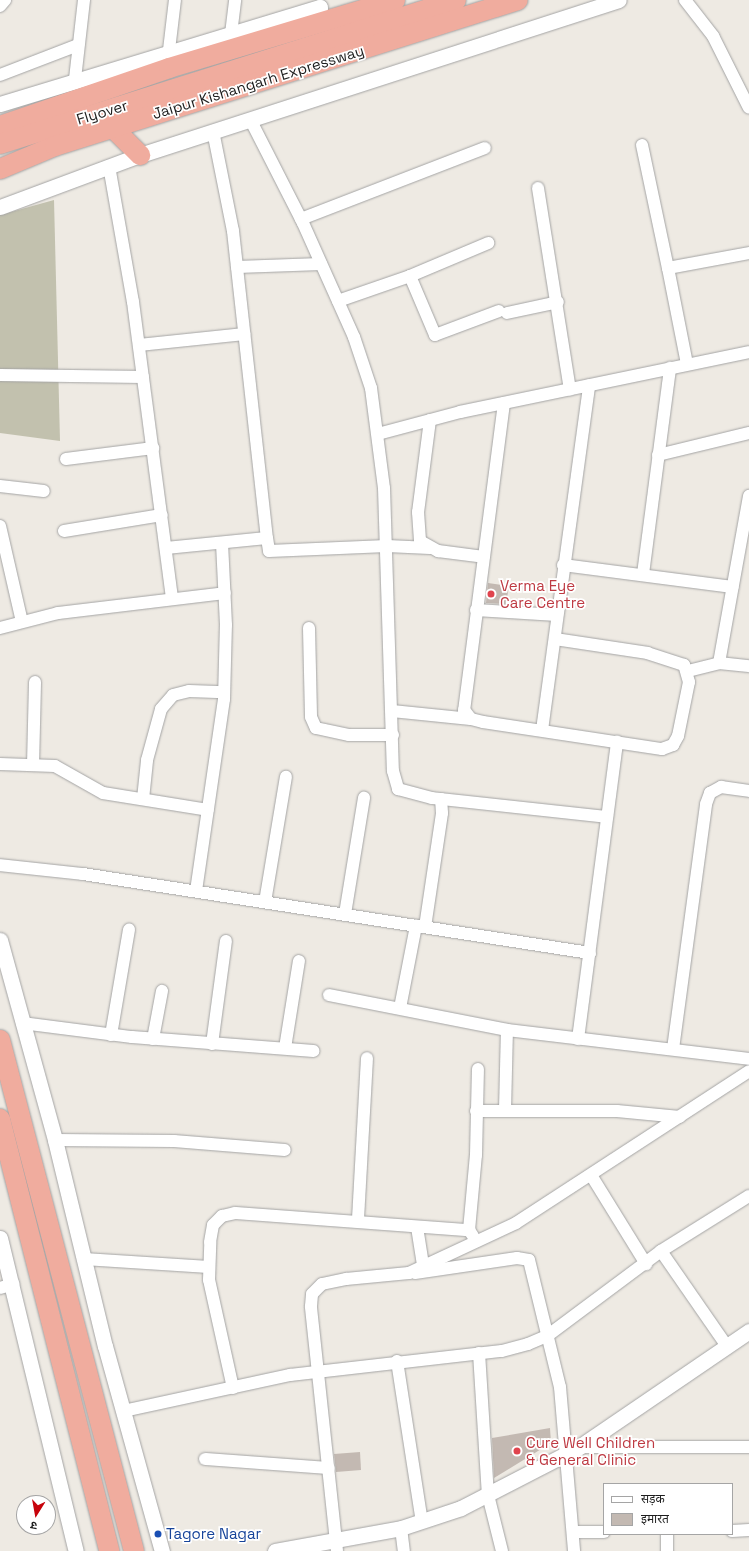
<!DOCTYPE html>
<meta charset="utf-8">
<style>
body{margin:0}
#map{position:relative;width:749px;height:1551px;overflow:hidden;background:#eeeae3;font-family:"Space Grotesk","Noto Sans Devanagari",sans-serif}
div>[style]{position:absolute}
.construction>*{inset:0;background:#c2c1ae}
.building>*{inset:0;background:#c3b9b2}
.roads{filter:drop-shadow(0 0 1px #a4a4a4) drop-shadow(0 0 1px #a4a4a4)}
.minor>*{height:12px;margin:-6px;padding:0 6px;transform-origin:6px;border-radius:6px;background:#fff}
.tertiary>*{height:15px;margin:-7.5px;padding:0 7.5px;transform-origin:7.5px;border-radius:7.5px;background:#fff}
.trunk>*{height:20px;margin:-10px;padding:0 10px;transform-origin:10px;border-radius:10px;background:#f0ac9e}
.dots>*{width:11px;height:11px;translate:-50% -50%;box-sizing:border-box;border:2px solid #fff;border-radius:50%}
span{translate:-50% -50%;white-space:nowrap;text-align:center;line-height:1.15;-webkit-text-stroke:3.5px #fff;paint-order:stroke}
.street-label{font-size:15px;color:#1d1d1d}
.health-label{font-size:15px;color:#be3a42}
.left{translate:0 -50%;text-align:left}
.transit-label{font-size:15px;color:#164399}
.legend{position:absolute;left:603px;top:1483px;width:130px;height:52px;box-sizing:border-box;background:#fff;border:1px solid #a5a5a5;margin:0;padding:5px 7px;list-style:none;font-size:12px;color:#1d1d1d}
.legend li{display:flex;align-items:center;gap:8px;height:20px}
.legend b{width:20px;border:1px solid #a5a5a5}
.north{position:absolute;left:16px;top:1495px;width:40px;height:40px;box-sizing:border-box;background:#fff;border:1px solid #a5a5a5;border-radius:50%;rotate:191deg;font-size:11px;font-weight:700;line-height:16px;text-align:center;color:#1d1d1d}
.north::after{content:'';display:block;margin:auto;width:14px;height:18px;background:#c7030b;clip-path:polygon(50% 0,100% 100%,50% 72%,0 100%)}
</style>
<div id="map">
<div class="construction">
<i style="clip-path:polygon(54px 200px,60px 441px,0 433px,0 215px)"></i>
</div>
<div class="building">
<i style="clip-path:polygon(488px 583px,509px 586px,506px 604px,486px 603px)"></i>
<i style="clip-path:polygon(550px 1428px,551px 1443px,494px 1478px,492px 1438px)"></i>
<i style="clip-path:polygon(360px 1452px,361px 1470px,336px 1472px,334px 1454px)"></i>
</div>
<div class="roads">
<div class="minor">
<i style="left:685px;top:0;width:46px;rotate:52.1deg"></i>
<i style="left:713px;top:36px;width:80px;rotate:63.4deg"></i>
<i style="left:0;top:6px;width:8px;rotate:-50deg"></i>
<i style="left:231px;top:34px;width:34px;rotate:-83deg"></i>
<i style="left:169px;top:50px;width:50px;rotate:-83.2deg"></i>
<i style="left:0;top:75px;width:84px;rotate:-21deg"></i>
<i style="left:75px;top:79px;width:80px;rotate:-83.5deg"></i>
<i style="left:250px;top:119px;width:117px;rotate:63deg"></i>
<i style="left:303px;top:223px;width:125px;rotate:65.9deg"></i>
<i style="left:354px;top:337px;width:54px;rotate:71.6deg"></i>
<i style="left:371px;top:388px;width:101px;rotate:82.6deg"></i>
<i style="left:384px;top:488px;width:283px;rotate:88.2deg"></i>
<i style="left:393px;top:771px;width:19px;rotate:74deg"></i>
<i style="left:398px;top:789px;width:35px;rotate:15deg"></i>
<i style="left:432px;top:798px;width:176px;rotate:6.2deg"></i>
<i style="left:213px;top:131px;width:102px;rotate:78.7deg"></i>
<i style="left:233px;top:231px;width:309px;rotate:83.7deg"></i>
<i style="left:642px;top:145px;width:126px;rotate:78.1deg"></i>
<i style="left:668px;top:268px;width:82px;rotate:-10.5deg"></i>
<i style="left:109px;top:166px;width:138px;rotate:80deg"></i>
<i style="left:133px;top:302px;width:299px;rotate:82.5deg"></i>
<i style="left:538px;top:188px;width:204px;rotate:81deg"></i>
<i style="left:301px;top:219px;width:197px;rotate:-21.1deg"></i>
<i style="left:237px;top:267px;width:84px;rotate:-2deg"></i>
<i style="left:668px;top:268px;width:98px;rotate:78.8deg"></i>
<i style="left:410px;top:276px;width:85px;rotate:-22.9deg"></i>
<i style="left:338px;top:301px;width:76px;rotate:-19.1deg"></i>
<i style="left:410px;top:276px;width:64px;rotate:67deg"></i>
<i style="left:435px;top:335px;width:68px;rotate:-20.6deg"></i>
<i style="left:507px;top:313px;width:52px;rotate:-12.2deg"></i>
<i style="left:139px;top:345px;width:106px;rotate:-6deg"></i>
<i style="left:0;top:375px;width:143px;rotate:0.8deg"></i>
<i style="left:504px;top:403px;width:310px;rotate:97.4deg"></i>
<i style="left:464px;top:710px;width:11px;rotate:52deg"></i>
<i style="left:471px;top:719px;width:12px;rotate:14deg"></i>
<i style="left:483px;top:722px;width:181px;rotate:8.6deg"></i>
<i style="left:662px;top:749px;width:12px;rotate:-20deg"></i>
<i style="left:673px;top:745px;width:10px;rotate:-61deg"></i>
<i style="left:678px;top:736px;width:55px;rotate:-78.5deg"></i>
<i style="left:689px;top:682px;width:18px;rotate:-106deg"></i>
<i style="left:684px;top:665px;width:38px;rotate:-162deg"></i>
<i style="left:648px;top:653px;width:94px;rotate:-171.4deg"></i>
<i style="left:430px;top:420px;width:93px;rotate:97.4deg"></i>
<i style="left:418px;top:512px;width:29px;rotate:86deg"></i>
<i style="left:420px;top:541px;width:21px;rotate:29deg"></i>
<i style="left:438px;top:551px;width:46px;rotate:7.4deg"></i>
<i style="left:378px;top:434px;width:85px;rotate:-15deg"></i>
<i style="left:460px;top:412px;width:295px;rotate:-11.7deg"></i>
<i style="left:658px;top:455px;width:94px;rotate:-13.6deg"></i>
<i style="left:66px;top:459px;width:88px;rotate:-7.2deg"></i>
<i style="left:0;top:486px;width:44px;rotate:6.5deg"></i>
<i style="left:0;top:526px;width:98px;rotate:77.1deg"></i>
<i style="left:64px;top:531px;width:99px;rotate:-9.3deg"></i>
<i style="left:166px;top:548px;width:101px;rotate:-5.7deg"></i>
<i style="left:267px;top:538px;width:13px;rotate:81deg"></i>
<i style="left:269px;top:551px;width:118px;rotate:-2.4deg"></i>
<i style="left:387px;top:546px;width:43px;rotate:2.7deg"></i>
<i style="left:563px;top:565px;width:171px;rotate:7.4deg"></i>
<i style="left:643px;top:574px;width:208px;rotate:-82.5deg"></i>
<i style="left:476px;top:610px;width:81px;rotate:3.5deg"></i>
<i style="left:0;top:628px;width:60px;rotate:-14.5deg"></i>
<i style="left:58px;top:613px;width:168px;rotate:-6.8deg"></i>
<i style="left:309px;top:628px;width:89px;rotate:88.7deg"></i>
<i style="left:311px;top:717px;width:12px;rotate:66deg"></i>
<i style="left:316px;top:728px;width:34px;rotate:12deg"></i>
<i style="left:349px;top:735px;width:44px"></i>
<i style="left:719px;top:663px;width:170px;rotate:-79.8deg"></i>
<i style="left:688px;top:671px;width:32px;rotate:-14deg"></i>
<i style="left:719px;top:663px;width:30px;rotate:6deg"></i>
<i style="left:392px;top:711px;width:79px;rotate:5.8deg"></i>
<i style="left:542px;top:730px;width:348px;rotate:-82.2deg"></i>
<i style="left:0;top:764px;width:55px;rotate:2.1deg"></i>
<i style="left:55px;top:766px;width:55px;rotate:29.4deg"></i>
<i style="left:103px;top:793px;width:106px;rotate:9.2deg"></i>
<i style="left:33px;top:765px;width:83px;rotate:-88.6deg"></i>
<i style="left:143px;top:799px;width:39px;rotate:-84deg"></i>
<i style="left:147px;top:760px;width:53px;rotate:-74.6deg"></i>
<i style="left:161px;top:709px;width:18px;rotate:-49deg"></i>
<i style="left:173px;top:695px;width:16px;rotate:-14deg"></i>
<i style="left:189px;top:691px;width:35px;rotate:2deg"></i>
<i style="left:0;top:865px;width:83px;rotate:6.2deg"></i>
<i style="left:83px;top:874px;width:513px;rotate:8.86deg"></i>
<i style="left:196px;top:891px;width:194px;rotate:-81.7deg"></i>
<i style="left:224px;top:699px;width:74px;rotate:-88.5deg"></i>
<i style="left:226px;top:625px;width:82px;rotate:-92.8deg"></i>
<i style="left:265px;top:902px;width:127px;rotate:-80.5deg"></i>
<i style="left:345px;top:914px;width:118px;rotate:-80.7deg"></i>
<i style="left:425px;top:927px;width:115px;rotate:-81.5deg"></i>
<i style="left:442px;top:813px;width:14px;rotate:-94deg"></i>
<i style="left:329px;top:995px;width:181px;rotate:11.1deg"></i>
<i style="left:507px;top:1030px;width:244px;rotate:6.8deg"></i>
<i style="left:400px;top:1008px;width:84px;rotate:-79deg"></i>
<i style="left:22px;top:1023px;width:111px;rotate:7.3deg"></i>
<i style="left:132px;top:1037px;width:182px;rotate:4.4deg"></i>
<i style="left:111px;top:1035px;width:107px;rotate:-80.3deg"></i>
<i style="left:153px;top:1039px;width:49px;rotate:-79.4deg"></i>
<i style="left:578px;top:1039px;width:300px;rotate:-82.5deg"></i>
<i style="left:212px;top:1044px;width:104px;rotate:-82.3deg"></i>
<i style="left:285px;top:1048px;width:88px;rotate:-80.9deg"></i>
<i style="left:673px;top:1049px;width:247px;rotate:-82.3deg"></i>
<i style="left:706px;top:804px;width:12px;rotate:-70deg"></i>
<i style="left:710px;top:793px;width:13px;rotate:-29deg"></i>
<i style="left:721px;top:787px;width:28px;rotate:8deg"></i>
<i style="left:505px;top:1110px;width:80px;rotate:-88.6deg"></i>
<i style="left:476px;top:1111px;width:141px"></i>
<i style="left:617px;top:1111px;width:63px;rotate:5.4deg"></i>
<i style="left:55px;top:1140px;width:119px;rotate:0.5deg"></i>
<i style="left:174px;top:1141px;width:111px;rotate:4.6deg"></i>
<i style="left:591px;top:1175px;width:105px;rotate:58.3deg"></i>
<i style="left:358px;top:1219px;width:161px;rotate:-86.8deg"></i>
<i style="left:417px;top:1227px;width:38px;rotate:81deg"></i>
<i style="left:473px;top:1236px;width:7px;rotate:-124deg"></i>
<i style="left:469px;top:1230px;width:75px;rotate:-84.7deg"></i>
<i style="left:476px;top:1155px;width:86px;rotate:-88.7deg"></i>
<i style="left:661px;top:1251px;width:114px;rotate:55.3deg"></i>
<i style="left:84px;top:1259px;width:125px;rotate:3.7deg"></i>
<i style="left:415px;top:1273px;width:103px;rotate:-8.4deg"></i>
<i style="left:517px;top:1258px;width:12px;rotate:9deg"></i>
<i style="left:529px;top:1260px;width:131px;rotate:76.3deg"></i>
<i style="left:560px;top:1387px;width:165px;rotate:85.1deg"></i>
<i style="left:0;top:1288px;width:14px;rotate:-17deg"></i>
<i style="left:479px;top:1353px;width:142px;rotate:86.4deg"></i>
<i style="left:488px;top:1495px;width:58px;rotate:76deg"></i>
<i style="left:397px;top:1361px;width:163px;rotate:81.2deg"></i>
<i style="left:233px;top:1388px;width:111px;rotate:-102.5deg"></i>
<i style="left:209px;top:1280px;width:38px;rotate:-88deg"></i>
<i style="left:210px;top:1242px;width:17px;rotate:-80deg"></i>
<i style="left:213px;top:1225px;width:13px;rotate:-45deg"></i>
<i style="left:222px;top:1216px;width:13px;rotate:-13deg"></i>
<i style="left:235px;top:1213px;width:235px;rotate:4.2deg"></i>
<i style="left:123px;top:1411px;width:171px;rotate:-12.2deg"></i>
<i style="left:290px;top:1375px;width:213px;rotate:-6.5deg"></i>
<i style="left:502px;top:1351px;width:27px;rotate:-15deg"></i>
<i style="left:528px;top:1344px;width:21px;rotate:-23deg"></i>
<i style="left:547px;top:1336px;width:142px;rotate:-36.7deg"></i>
<i style="left:661px;top:1251px;width:104px;rotate:-32deg"></i>
<i style="left:579px;top:1447px;width:170px"></i>
<i style="left:205px;top:1459px;width:124px;rotate:4.2deg"></i>
<i style="left:401px;top:1528px;width:23px;rotate:83deg"></i>
<i style="left:732px;top:1531px;width:17px;rotate:-3deg"></i>
<i style="left:574px;top:1532px;width:30px"></i>
<i style="left:667px;top:1534px;width:17px;rotate:90deg"></i>
<i style="left:337px;top:1551px;width:246px;rotate:-96.1deg"></i>
<i style="left:311px;top:1306px;width:12px;rotate:-85deg"></i>
<i style="left:312px;top:1294px;width:14px;rotate:-45deg"></i>
<i style="left:322px;top:1284px;width:25px;rotate:-12deg"></i>
<i style="left:346px;top:1279px;width:63px;rotate:-5.4deg"></i>
<i style="left:409px;top:1273px;width:118px;rotate:-25deg"></i>
<i style="left:516px;top:1223px;width:278px;rotate:-33.1deg"></i>
</div>
<div class="tertiary">
<i style="left:0;top:104px;width:334px;rotate:-16.9deg"></i>
<i style="left:320px;top:7px;width:17px;rotate:93deg"></i>
<i style="left:0;top:207px;width:149px;rotate:-20.4deg"></i>
<i style="left:140px;top:155px;width:503px;rotate:-17.93deg"></i>
<i style="left:0;top:940px;width:207px;rotate:74.6deg"></i>
<i style="left:55px;top:1140px;width:212px;rotate:76.4deg"></i>
<i style="left:105px;top:1346px;width:213px;rotate:74.5deg"></i>
<i style="left:0;top:1238px;width:322px;rotate:76.4deg"></i>
<i style="left:275px;top:1551px;width:128px;rotate:-10.3deg"></i>
<i style="left:401px;top:1528px;width:63px;rotate:-18.4deg"></i>
<i style="left:461px;top:1508px;width:133px;rotate:-27.3deg"></i>
<i style="left:579px;top:1447px;width:206px;rotate:-34.3deg"></i>
</div>
<div class="trunk">
<i style="left:0;top:126px;width:179px;rotate:-18.9deg"></i>
<i style="left:169px;top:68px;width:236px;rotate:-16.7deg"></i>
<i style="left:112px;top:127px;width:40px;rotate:45deg"></i>
<i style="left:0;top:144px;width:478px;rotate:-17.5deg"></i>
<i style="left:0;top:169px;width:60px;rotate:-22.7deg"></i>
<i style="left:55px;top:146px;width:485px;rotate:-17.5deg"></i>
<i style="left:0;top:1040px;width:528px;rotate:75.31deg"></i>
<i style="left:0;top:1119px;width:446px;rotate:75.8deg"></i>
</div>
</div>
<div class="dots">
<i style="left:491px;top:594px;background:#e0444e"></i>
<i style="left:517px;top:1451px;background:#e0444e"></i>
<i style="left:158px;top:1534px;background:#1a4fb4"></i>
</div>
<div class="street-label">
<span style="left:258px;top:82px;rotate:-17deg">Jaipur Kishangarh Expressway</span>
<span style="left:102px;top:112px;rotate:-17deg">Flyover</span>
</div>
<div class="health-label">
<span class="left" style="left:500px;top:594px">Verma Eye<br>Care Centre</span>
<span class="left" style="left:526px;top:1451px">Cure Well Children<br>&amp; General Clinic</span>
</div>
<div class="transit-label">
<span class="left" style="left:166px;top:1534px">Tagore Nagar</span>
</div>
<ul class="legend">
<li><b style="height:5px;background:#fff"></b>सड़क</li>
<li><b style="height:11px;background:#c3b9b2"></b>इमारत</li>
</ul>
<div class="north">उ</div>
</div>
